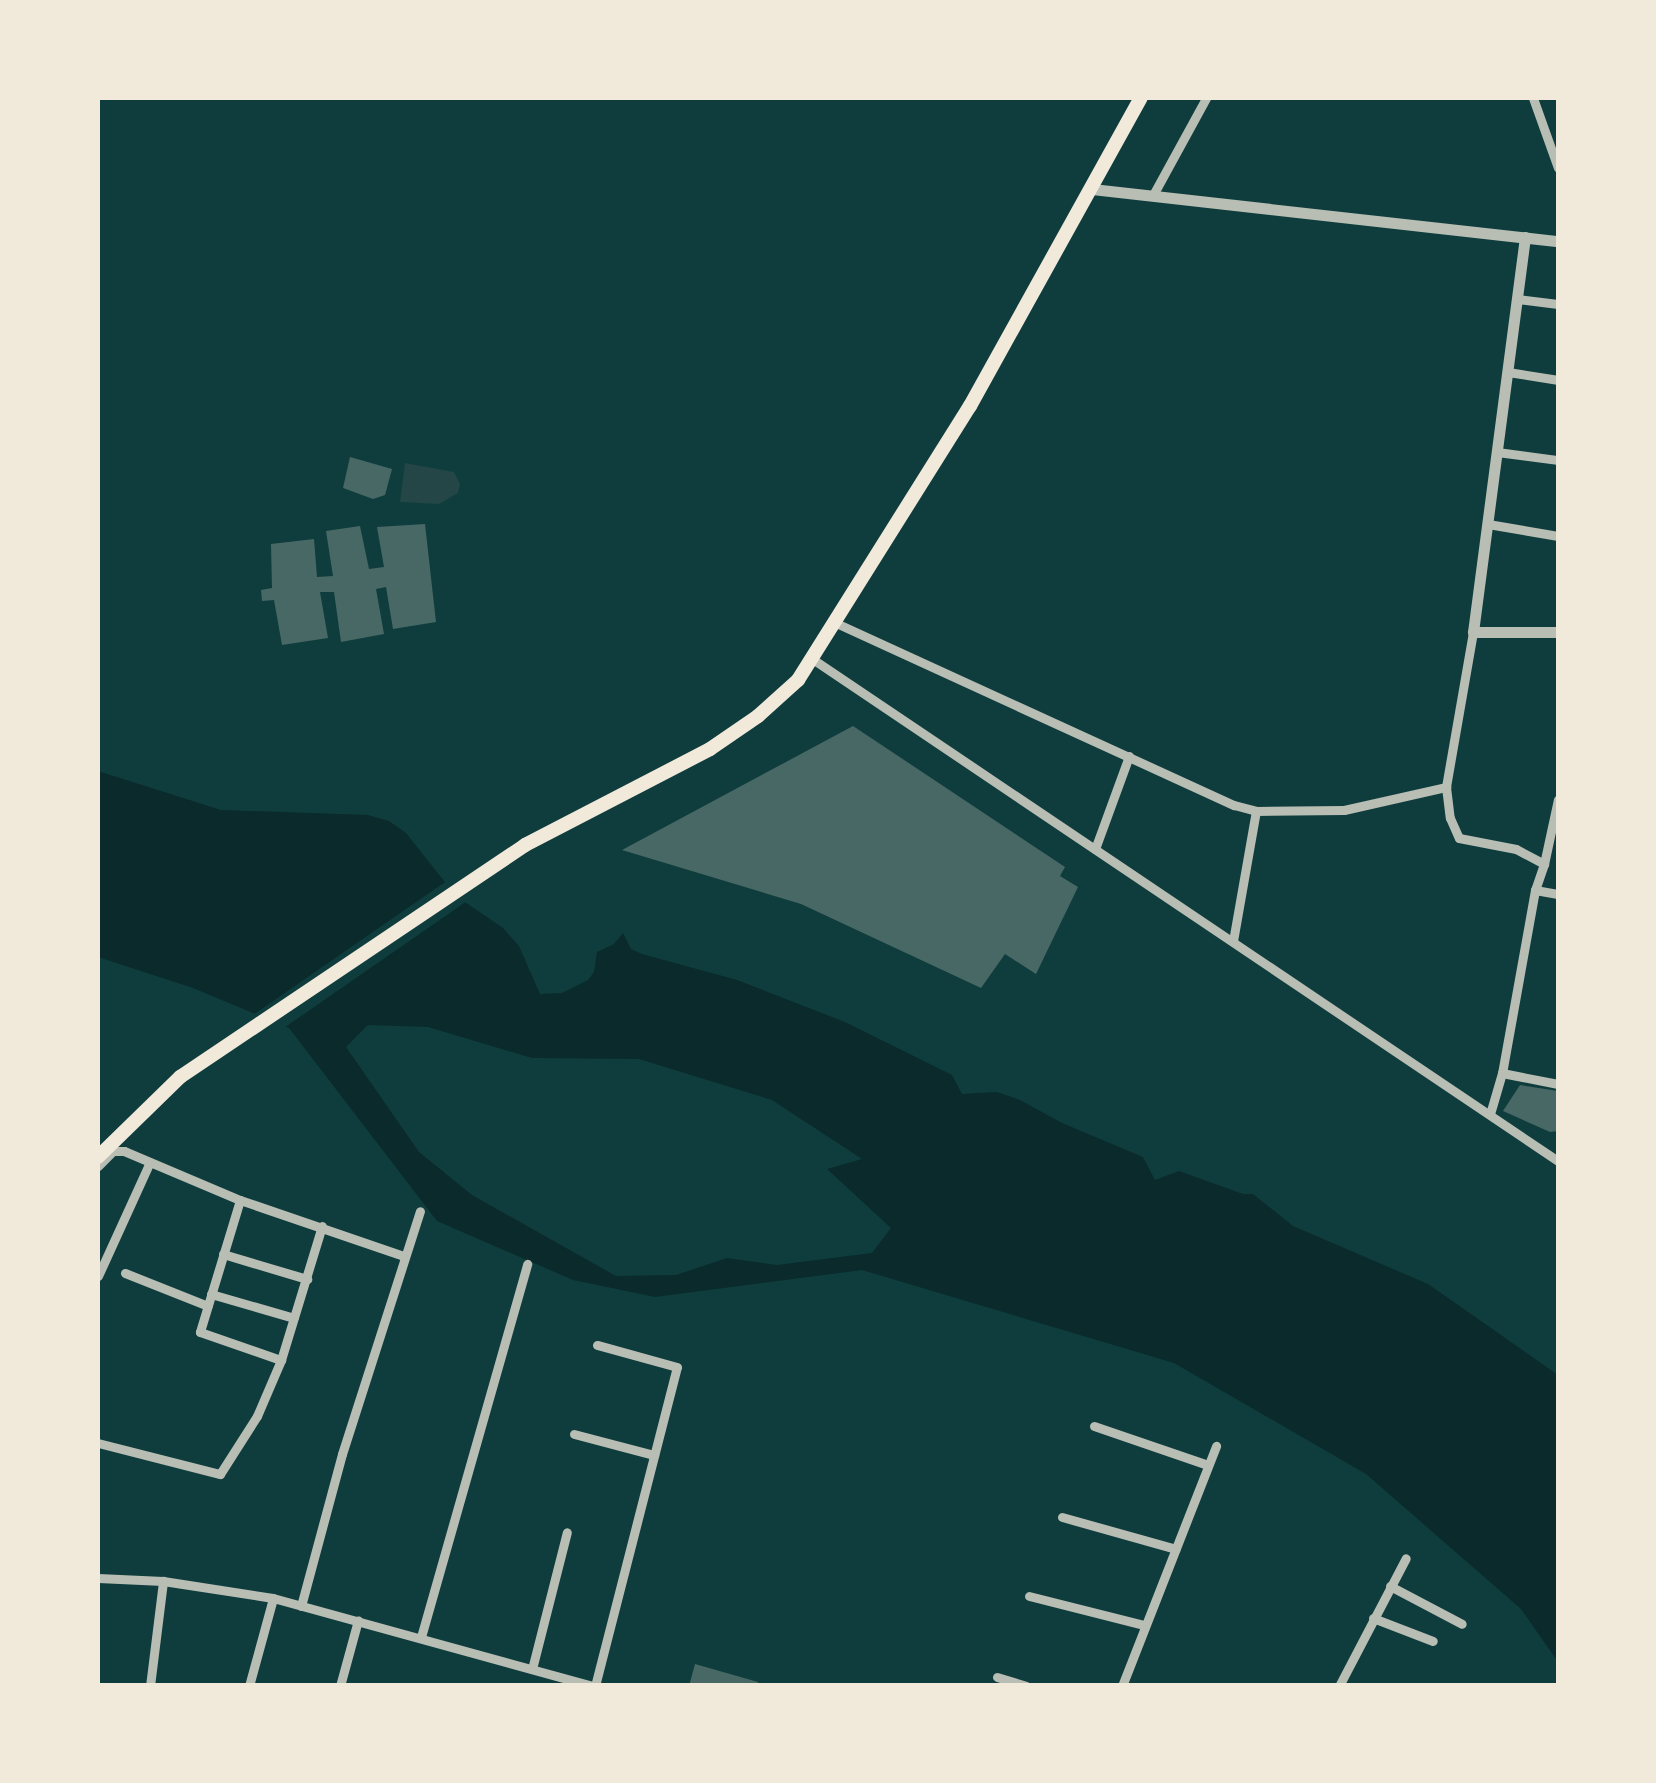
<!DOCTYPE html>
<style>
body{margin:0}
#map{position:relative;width:1656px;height:1783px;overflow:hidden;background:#0f3d3e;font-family:Lora,serif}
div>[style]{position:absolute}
.green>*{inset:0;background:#244646}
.water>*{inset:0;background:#0a2a2b}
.pier>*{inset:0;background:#0f3d3e}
.building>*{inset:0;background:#486865}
.minor>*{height:9px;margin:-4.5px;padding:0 4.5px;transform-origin:4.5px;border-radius:4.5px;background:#b8beb3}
.tertiary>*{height:11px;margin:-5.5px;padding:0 5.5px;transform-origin:5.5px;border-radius:5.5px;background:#b8beb3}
.secondary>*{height:14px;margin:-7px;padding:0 7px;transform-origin:7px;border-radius:7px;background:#f1e9da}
span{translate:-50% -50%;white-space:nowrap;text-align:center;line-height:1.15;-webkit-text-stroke:10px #f1e9da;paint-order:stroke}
.frame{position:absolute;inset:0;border:100px solid #f1e9da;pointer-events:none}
</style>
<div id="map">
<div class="green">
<i style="clip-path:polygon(405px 463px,454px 472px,460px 484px,458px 493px,439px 504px,400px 502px)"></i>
</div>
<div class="water">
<i style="clip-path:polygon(evenodd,98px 771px,221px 810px,368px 815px,389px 821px,406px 833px,456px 896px,503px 928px,519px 946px,540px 994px,562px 993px,588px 980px,594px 972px,597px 952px,614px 944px,623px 933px,631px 949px,642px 954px,737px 980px,845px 1022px,952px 1075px,962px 1094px,997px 1092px,1020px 1100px,1062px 1123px,1143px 1157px,1155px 1180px,1179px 1171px,1243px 1194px,1253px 1194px,1293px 1226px,1428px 1284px,1558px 1375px,1558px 1662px,1521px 1609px,1366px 1474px,1174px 1363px,862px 1270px,655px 1297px,573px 1280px,437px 1221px,289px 1028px,193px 988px,98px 957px,98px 771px,368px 1025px,428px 1027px,532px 1058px,639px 1059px,772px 1100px,862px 1159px,827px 1169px,891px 1228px,872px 1253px,777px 1265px,727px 1258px,676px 1275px,616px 1276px,472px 1195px,419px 1152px,346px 1047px,368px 1025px)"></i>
</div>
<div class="pier">
<i style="clip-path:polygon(448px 880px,470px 899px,281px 1030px,250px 1017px)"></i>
</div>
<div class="building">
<i style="clip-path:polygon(350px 457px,392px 469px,385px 495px,373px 499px,343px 488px)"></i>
<i style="clip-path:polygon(425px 524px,436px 622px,393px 629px,386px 587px,376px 589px,384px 634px,341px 642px,334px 592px,320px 592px,328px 638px,282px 645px,274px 600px,262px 601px,261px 590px,272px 588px,271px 544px,314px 539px,317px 577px,333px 576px,326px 531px,360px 526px,369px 569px,384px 567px,377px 527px)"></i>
<i style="clip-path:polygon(853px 726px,1065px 867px,1060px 876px,1078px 887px,1036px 974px,1005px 954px,981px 988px,801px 904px,622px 850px)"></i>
<i style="clip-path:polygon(1520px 1085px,1558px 1091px,1558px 1131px,1550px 1132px,1503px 1111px)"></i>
<i style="clip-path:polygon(695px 1664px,758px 1682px,757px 1686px,689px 1686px)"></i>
</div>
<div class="minor">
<i style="left:1533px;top:98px;width:74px;rotate:70.3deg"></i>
<i style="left:1153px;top:195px;width:111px;rotate:-61.3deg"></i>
<i style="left:1517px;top:299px;width:41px;rotate:7deg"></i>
<i style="left:1508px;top:372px;width:51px;rotate:9.1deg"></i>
<i style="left:1497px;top:452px;width:62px;rotate:7.5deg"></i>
<i style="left:1488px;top:524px;width:71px;rotate:9.7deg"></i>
<i style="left:836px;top:623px;width:438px;rotate:24.6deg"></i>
<i style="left:1234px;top:805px;width:23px;rotate:15deg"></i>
<i style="left:1256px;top:811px;width:88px;rotate:-0.7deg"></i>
<i style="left:1344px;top:810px;width:105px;rotate:-12.7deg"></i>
<i style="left:1473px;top:632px;width:157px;rotate:99.9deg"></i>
<i style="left:1446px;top:787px;width:31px;rotate:83deg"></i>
<i style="left:1450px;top:818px;width:22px;rotate:66deg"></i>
<i style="left:1459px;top:838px;width:58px;rotate:10.9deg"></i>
<i style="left:1516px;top:849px;width:32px;rotate:28deg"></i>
<i style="left:1544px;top:864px;width:28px;rotate:109deg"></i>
<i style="left:1535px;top:890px;width:186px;rotate:100.2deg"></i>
<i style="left:1502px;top:1073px;width:43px;rotate:106.3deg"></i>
<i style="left:814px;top:660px;width:897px;rotate:33.96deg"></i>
<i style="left:1095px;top:849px;width:99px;rotate:-69.9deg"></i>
<i style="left:1544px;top:864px;width:66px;rotate:-77.8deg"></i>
<i style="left:1535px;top:890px;width:23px;rotate:10deg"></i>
<i style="left:1233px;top:941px;width:132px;rotate:-80deg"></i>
<i style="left:1502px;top:1073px;width:57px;rotate:11.1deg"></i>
<i style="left:98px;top:1166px;width:21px;rotate:-45deg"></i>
<i style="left:113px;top:1151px;width:11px"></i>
<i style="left:124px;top:1151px;width:126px;rotate:22.9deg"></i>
<i style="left:240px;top:1200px;width:173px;rotate:18.9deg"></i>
<i style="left:240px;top:1200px;width:138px;rotate:106.9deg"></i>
<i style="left:200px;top:1332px;width:86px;rotate:19.1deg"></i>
<i style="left:223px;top:1254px;width:88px;rotate:16.6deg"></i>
<i style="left:125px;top:1273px;width:89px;rotate:21.7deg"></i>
<i style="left:98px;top:1276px;width:125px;rotate:-65.5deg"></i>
<i style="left:211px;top:1294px;width:86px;rotate:16.1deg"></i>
<i style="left:1094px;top:1426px;width:120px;rotate:18.9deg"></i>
<i style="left:574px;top:1434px;width:83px;rotate:14.7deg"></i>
<i style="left:98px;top:1443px;width:126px;rotate:14.3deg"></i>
<i style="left:220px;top:1474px;width:69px;rotate:-57.5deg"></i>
<i style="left:257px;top:1416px;width:61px;rotate:-66.8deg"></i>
<i style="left:281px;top:1360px;width:140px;rotate:-73deg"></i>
<i style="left:1062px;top:1517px;width:118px;rotate:15.7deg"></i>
<i style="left:98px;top:1578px;width:65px;rotate:2.6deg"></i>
<i style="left:163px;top:1581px;width:111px;rotate:8.8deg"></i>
<i style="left:273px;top:1598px;width:331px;rotate:15.4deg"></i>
<i style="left:1390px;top:1586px;width:81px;rotate:27.8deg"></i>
<i style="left:1029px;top:1596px;width:119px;rotate:14.2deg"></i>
<i style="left:301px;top:1606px;width:157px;rotate:-74.9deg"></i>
<i style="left:342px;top:1454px;width:255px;rotate:-72.2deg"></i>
<i style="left:1373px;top:1618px;width:64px;rotate:21deg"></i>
<i style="left:421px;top:1637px;width:388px;rotate:-74.1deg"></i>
<i style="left:532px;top:1669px;width:141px;rotate:-75.7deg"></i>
<i style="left:997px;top:1677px;width:30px;rotate:17deg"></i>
<i style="left:150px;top:1686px;width:106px;rotate:-82.9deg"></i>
<i style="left:249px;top:1686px;width:91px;rotate:-74.7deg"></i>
<i style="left:340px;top:1686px;width:68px;rotate:-74.7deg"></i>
<i style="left:595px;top:1686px;width:329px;rotate:-75.6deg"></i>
<i style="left:677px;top:1367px;width:83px;rotate:-164.6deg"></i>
<i style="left:1122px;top:1686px;width:258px;rotate:-68.6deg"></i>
<i style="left:1339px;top:1686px;width:144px;rotate:-62.4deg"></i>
</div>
<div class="tertiary">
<i style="left:1092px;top:189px;width:469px;rotate:6.4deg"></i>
<i style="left:1525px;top:237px;width:398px;rotate:97.5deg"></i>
<i style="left:1473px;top:632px;width:85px"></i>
</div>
<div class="secondary">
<i style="left:98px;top:1157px;width:115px;rotate:-44.3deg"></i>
<i style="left:180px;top:1077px;width:416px;rotate:-33.9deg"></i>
<i style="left:525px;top:845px;width:208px;rotate:-27.4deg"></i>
<i style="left:710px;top:749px;width:58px;rotate:-34.5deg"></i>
<i style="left:758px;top:716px;width:54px;rotate:-42deg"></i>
<i style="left:798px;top:680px;width:324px;rotate:-57.9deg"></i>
<i style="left:970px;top:406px;width:352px;rotate:-61deg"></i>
</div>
<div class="frame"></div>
</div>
